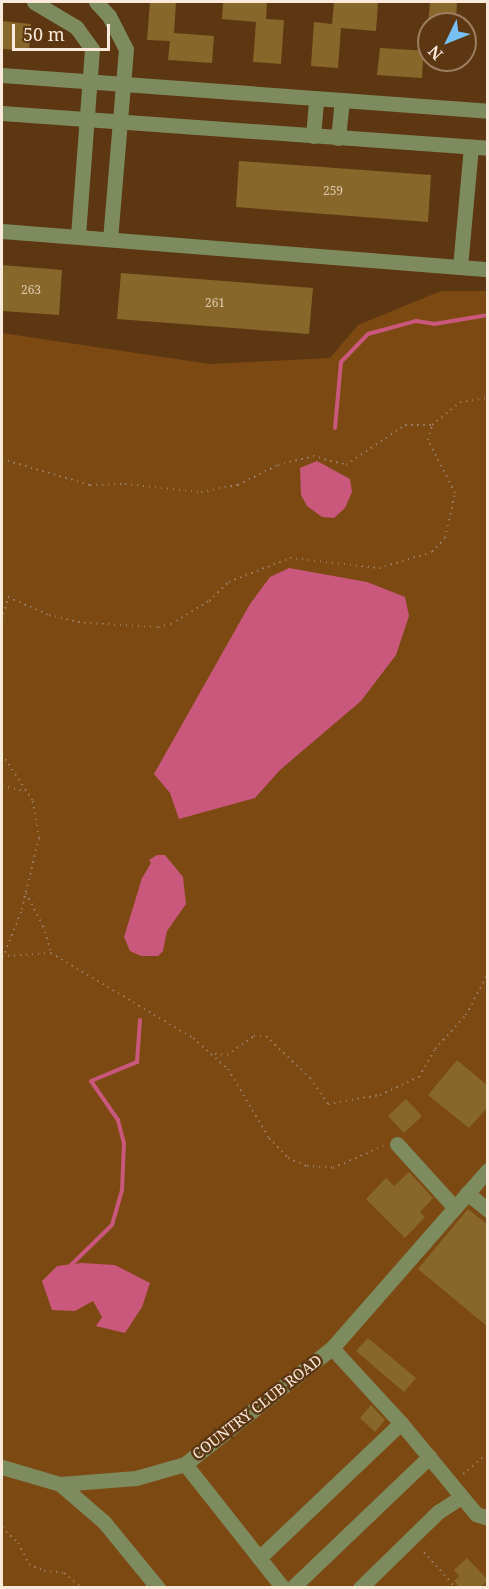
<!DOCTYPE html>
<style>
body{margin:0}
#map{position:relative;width:489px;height:1589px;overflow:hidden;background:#5c3712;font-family:"Noto Serif",serif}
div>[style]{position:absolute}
.green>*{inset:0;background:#7c4913}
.water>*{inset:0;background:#c9587c}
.stream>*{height:4px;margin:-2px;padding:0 2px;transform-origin:2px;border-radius:2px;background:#c9587c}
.building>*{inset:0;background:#87682a}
.path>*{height:2px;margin-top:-1px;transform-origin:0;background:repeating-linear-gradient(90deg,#987b5e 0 1.5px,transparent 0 6px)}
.minor>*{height:15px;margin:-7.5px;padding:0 7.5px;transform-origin:7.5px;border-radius:7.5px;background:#7d8b5e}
span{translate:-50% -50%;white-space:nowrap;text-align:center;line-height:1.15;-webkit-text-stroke:5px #5c3712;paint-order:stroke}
.number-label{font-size:12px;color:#dec9af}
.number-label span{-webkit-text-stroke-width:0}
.street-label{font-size:15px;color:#fbe9db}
.frame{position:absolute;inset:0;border:3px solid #fbe9db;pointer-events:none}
.north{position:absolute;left:417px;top:12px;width:60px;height:60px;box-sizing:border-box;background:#5c3712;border:2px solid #9c7e62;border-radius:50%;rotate:227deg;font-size:16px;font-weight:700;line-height:24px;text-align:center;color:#fbe9db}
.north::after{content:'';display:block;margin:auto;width:21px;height:27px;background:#76c0f7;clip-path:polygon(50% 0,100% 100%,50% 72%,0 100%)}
.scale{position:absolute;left:12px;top:24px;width:98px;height:27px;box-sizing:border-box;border:3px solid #fbe9db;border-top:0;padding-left:8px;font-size:18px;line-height:21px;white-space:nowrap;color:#fbe9db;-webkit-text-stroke:4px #5c3712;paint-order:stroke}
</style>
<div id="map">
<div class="green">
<i style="clip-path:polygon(441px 291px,487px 291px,487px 1587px,2px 1588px,2px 333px,210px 364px,330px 358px,358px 325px)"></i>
</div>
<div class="water">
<i style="clip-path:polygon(317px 461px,350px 479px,352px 492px,345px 508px,334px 518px,322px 517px,307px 506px,301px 495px,300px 468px)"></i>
<i style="clip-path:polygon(289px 568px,367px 582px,405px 597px,409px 616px,396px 655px,361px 701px,280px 770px,255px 798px,179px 819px,170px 793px,154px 774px,250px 604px,270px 577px)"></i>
<i style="clip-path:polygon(157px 855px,165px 855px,183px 877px,186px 904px,167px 931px,163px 951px,158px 956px,141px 956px,130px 951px,124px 937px,142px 878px,151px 863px,149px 860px)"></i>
<i style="clip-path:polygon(82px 1263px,115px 1265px,150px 1283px,142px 1307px,125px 1333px,96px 1326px,102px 1317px,93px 1301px,75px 1311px,52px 1310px,42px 1281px,57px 1266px)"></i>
</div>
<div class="stream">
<i style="left:335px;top:428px;width:66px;rotate:-84.8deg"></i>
<i style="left:341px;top:362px;width:39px;rotate:-46deg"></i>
<i style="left:368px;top:334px;width:50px;rotate:-15.2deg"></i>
<i style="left:416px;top:321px;width:18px;rotate:9deg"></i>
<i style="left:434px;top:324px;width:55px;rotate:-9.5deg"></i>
<i style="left:70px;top:1266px;width:59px;rotate:-44.3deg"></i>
<i style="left:112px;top:1225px;width:35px;rotate:-74deg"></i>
<i style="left:122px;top:1191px;width:48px;rotate:-87.6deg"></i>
<i style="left:124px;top:1143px;width:24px;rotate:-105deg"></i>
<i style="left:118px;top:1120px;width:47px;rotate:-124.7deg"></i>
<i style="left:91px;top:1081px;width:50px;rotate:-22.4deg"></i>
<i style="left:137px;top:1062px;width:42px;rotate:-85.9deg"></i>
</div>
<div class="building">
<i style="clip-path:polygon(150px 2px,176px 2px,174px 33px,214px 36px,212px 63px,168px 60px,170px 41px,147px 40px)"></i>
<i style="clip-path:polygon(223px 2px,267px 2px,266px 19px,284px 20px,281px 64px,253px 62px,256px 22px,222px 19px)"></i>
<i style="clip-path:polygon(334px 2px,378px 3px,376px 31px,341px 28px,338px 68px,311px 66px,314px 22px,332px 24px)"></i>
<i style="clip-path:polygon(430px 2px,457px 2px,456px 21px,428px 24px)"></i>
<i style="clip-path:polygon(2px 21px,31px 24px,29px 51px,2px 49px)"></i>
<i style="clip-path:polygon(380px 48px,429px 51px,429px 61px,423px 60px,422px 78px,377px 75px)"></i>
<i style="clip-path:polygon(239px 161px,431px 175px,428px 222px,236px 207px)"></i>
<i style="clip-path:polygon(2px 265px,62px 270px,59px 315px,2px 311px)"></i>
<i style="clip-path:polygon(121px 273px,313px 288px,309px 334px,117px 319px)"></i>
<i style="clip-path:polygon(457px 1060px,488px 1086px,488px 1107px,469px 1128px,428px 1095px)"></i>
<i style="clip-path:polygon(406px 1099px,422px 1116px,404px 1133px,388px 1116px)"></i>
<i style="clip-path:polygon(409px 1172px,433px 1198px,420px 1212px,425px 1217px,405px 1238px,366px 1199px,386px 1178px,394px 1186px)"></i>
<i style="clip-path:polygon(468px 1209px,488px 1225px,488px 1327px,418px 1269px)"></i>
<i style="clip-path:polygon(368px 1338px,416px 1378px,404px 1392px,356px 1351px)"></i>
<i style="clip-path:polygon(371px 1405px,385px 1420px,375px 1432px,360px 1418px)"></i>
<i style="clip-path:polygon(467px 1558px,488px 1580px,480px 1587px,459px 1587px,454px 1581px,459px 1576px,454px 1570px)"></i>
</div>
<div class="path">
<i style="left:2px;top:459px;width:92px;rotate:16.5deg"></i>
<i style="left:90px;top:485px;width:35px;rotate:-2deg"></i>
<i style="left:125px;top:484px;width:76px;rotate:6deg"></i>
<i style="left:201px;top:492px;width:38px;rotate:-11deg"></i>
<i style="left:238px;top:485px;width:45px;rotate:-26.6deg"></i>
<i style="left:278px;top:465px;width:36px;rotate:-14deg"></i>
<i style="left:313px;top:456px;width:34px;rotate:15deg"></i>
<i style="left:346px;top:465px;width:71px;rotate:-34.1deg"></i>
<i style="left:405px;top:425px;width:27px"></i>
<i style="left:2px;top:620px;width:24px;rotate:-75deg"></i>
<i style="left:8px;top:597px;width:45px;rotate:23.7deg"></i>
<i style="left:49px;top:615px;width:36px;rotate:13deg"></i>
<i style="left:84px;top:623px;width:74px;rotate:3.1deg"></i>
<i style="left:158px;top:627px;width:13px;rotate:-13deg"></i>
<i style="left:171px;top:624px;width:44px;rotate:-31.2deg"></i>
<i style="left:209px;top:601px;width:28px;rotate:-44deg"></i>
<i style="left:229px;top:582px;width:66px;rotate:-21.5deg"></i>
<i style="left:290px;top:558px;width:90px;rotate:6.4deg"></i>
<i style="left:379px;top:568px;width:55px;rotate:-16.8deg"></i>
<i style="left:432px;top:552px;width:19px;rotate:-47deg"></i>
<i style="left:445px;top:538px;width:46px;rotate:-77.5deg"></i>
<i style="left:455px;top:493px;width:59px;rotate:-117deg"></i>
<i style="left:428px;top:440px;width:16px;rotate:-75deg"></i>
<i style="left:432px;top:425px;width:36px;rotate:-39deg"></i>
<i style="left:460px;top:402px;width:28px;rotate:-8deg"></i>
<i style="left:2px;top:754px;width:56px;rotate:56.6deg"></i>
<i style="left:33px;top:801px;width:37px;rotate:81deg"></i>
<i style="left:39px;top:838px;width:76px;rotate:103.7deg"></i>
<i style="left:21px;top:912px;width:46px;rotate:111.6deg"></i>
<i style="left:2px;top:786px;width:24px;rotate:12deg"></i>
<i style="left:26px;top:893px;width:37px;rotate:63deg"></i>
<i style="left:43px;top:926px;width:28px;rotate:73deg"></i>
<i style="left:2px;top:956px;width:49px;rotate:-3.5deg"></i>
<i style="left:51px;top:953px;width:165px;rotate:30.9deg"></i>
<i style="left:193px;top:1038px;width:47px;rotate:41.5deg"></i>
<i style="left:228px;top:1069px;width:80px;rotate:59.3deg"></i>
<i style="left:269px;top:1138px;width:28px;rotate:46deg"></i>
<i style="left:288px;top:1158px;width:21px;rotate:23deg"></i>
<i style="left:307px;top:1166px;width:26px;rotate:4deg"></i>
<i style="left:333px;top:1168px;width:55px;rotate:-23.7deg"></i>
<i style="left:215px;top:1054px;width:12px;rotate:5deg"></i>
<i style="left:227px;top:1055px;width:33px;rotate:-35deg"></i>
<i style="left:254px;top:1036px;width:12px"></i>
<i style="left:266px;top:1036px;width:61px;rotate:43.7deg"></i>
<i style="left:310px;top:1078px;width:32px;rotate:55deg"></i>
<i style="left:328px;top:1104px;width:53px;rotate:-9.8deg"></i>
<i style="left:380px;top:1095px;width:43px;rotate:-24.8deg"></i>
<i style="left:419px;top:1077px;width:32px;rotate:-60deg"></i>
<i style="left:435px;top:1049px;width:46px;rotate:-47.6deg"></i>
<i style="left:466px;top:1015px;width:47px;rotate:-62.4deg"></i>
<i style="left:463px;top:1474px;width:33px;rotate:-40deg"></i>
<i style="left:2px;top:1527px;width:23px;rotate:45deg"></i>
<i style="left:18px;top:1543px;width:24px;rotate:62deg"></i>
<i style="left:29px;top:1564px;width:17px;rotate:25deg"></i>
<i style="left:44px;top:1571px;width:20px;rotate:6deg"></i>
<i style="left:64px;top:1573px;width:23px;rotate:40deg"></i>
<i style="left:424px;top:1552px;width:48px;rotate:48.4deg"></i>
</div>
<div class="minor">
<i style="left:34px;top:2px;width:49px;rotate:30.8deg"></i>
<i style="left:76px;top:27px;width:27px;rotate:54deg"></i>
<i style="left:92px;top:49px;width:187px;rotate:94.3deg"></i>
<i style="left:96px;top:2px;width:19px;rotate:47deg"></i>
<i style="left:109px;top:16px;width:37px;rotate:63deg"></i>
<i style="left:126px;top:49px;width:190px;rotate:94.8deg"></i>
<i style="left:2px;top:75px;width:487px;rotate:4.2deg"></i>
<i style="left:2px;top:113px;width:487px;rotate:4.1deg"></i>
<i style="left:313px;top:136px;width:38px;rotate:-85deg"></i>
<i style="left:338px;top:138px;width:38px;rotate:-84deg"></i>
<i style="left:2px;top:231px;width:487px;rotate:4.5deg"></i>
<i style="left:460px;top:267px;width:121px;rotate:-84.8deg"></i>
<i style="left:397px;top:1144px;width:86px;rotate:47.8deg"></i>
<i style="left:467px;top:1193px;width:27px;rotate:39deg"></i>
<i style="left:332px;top:1348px;width:102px;rotate:47.4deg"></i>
<i style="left:401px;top:1423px;width:118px;rotate:50.5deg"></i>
<i style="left:476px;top:1514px;width:13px;rotate:18deg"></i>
<i style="left:185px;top:1464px;width:158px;rotate:51.7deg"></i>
<i style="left:2px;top:1467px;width:60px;rotate:16.3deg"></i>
<i style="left:60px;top:1484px;width:58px;rotate:40.8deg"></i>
<i style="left:104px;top:1522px;width:85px;rotate:50.7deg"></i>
<i style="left:60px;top:1484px;width:76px;rotate:-4.5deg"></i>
<i style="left:136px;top:1478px;width:51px;rotate:-15.9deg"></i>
<i style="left:185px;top:1464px;width:187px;rotate:-38.3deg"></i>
<i style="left:332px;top:1348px;width:237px;rotate:-48.8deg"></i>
<i style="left:259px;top:1558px;width:196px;rotate:-43.6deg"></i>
<i style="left:292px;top:1588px;width:190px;rotate:-43.7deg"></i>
<i style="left:360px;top:1588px;width:109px;rotate:-44.3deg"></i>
<i style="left:438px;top:1512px;width:27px;rotate:-33deg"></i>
</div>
<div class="number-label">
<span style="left:333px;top:191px">259</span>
<span style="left:31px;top:290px">263</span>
<span style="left:215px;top:303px">261</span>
</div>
<div class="street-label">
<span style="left:257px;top:1407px;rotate:-38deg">COUNTRY CLUB ROAD</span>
</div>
<div class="frame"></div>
<div class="north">N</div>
<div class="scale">50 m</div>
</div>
